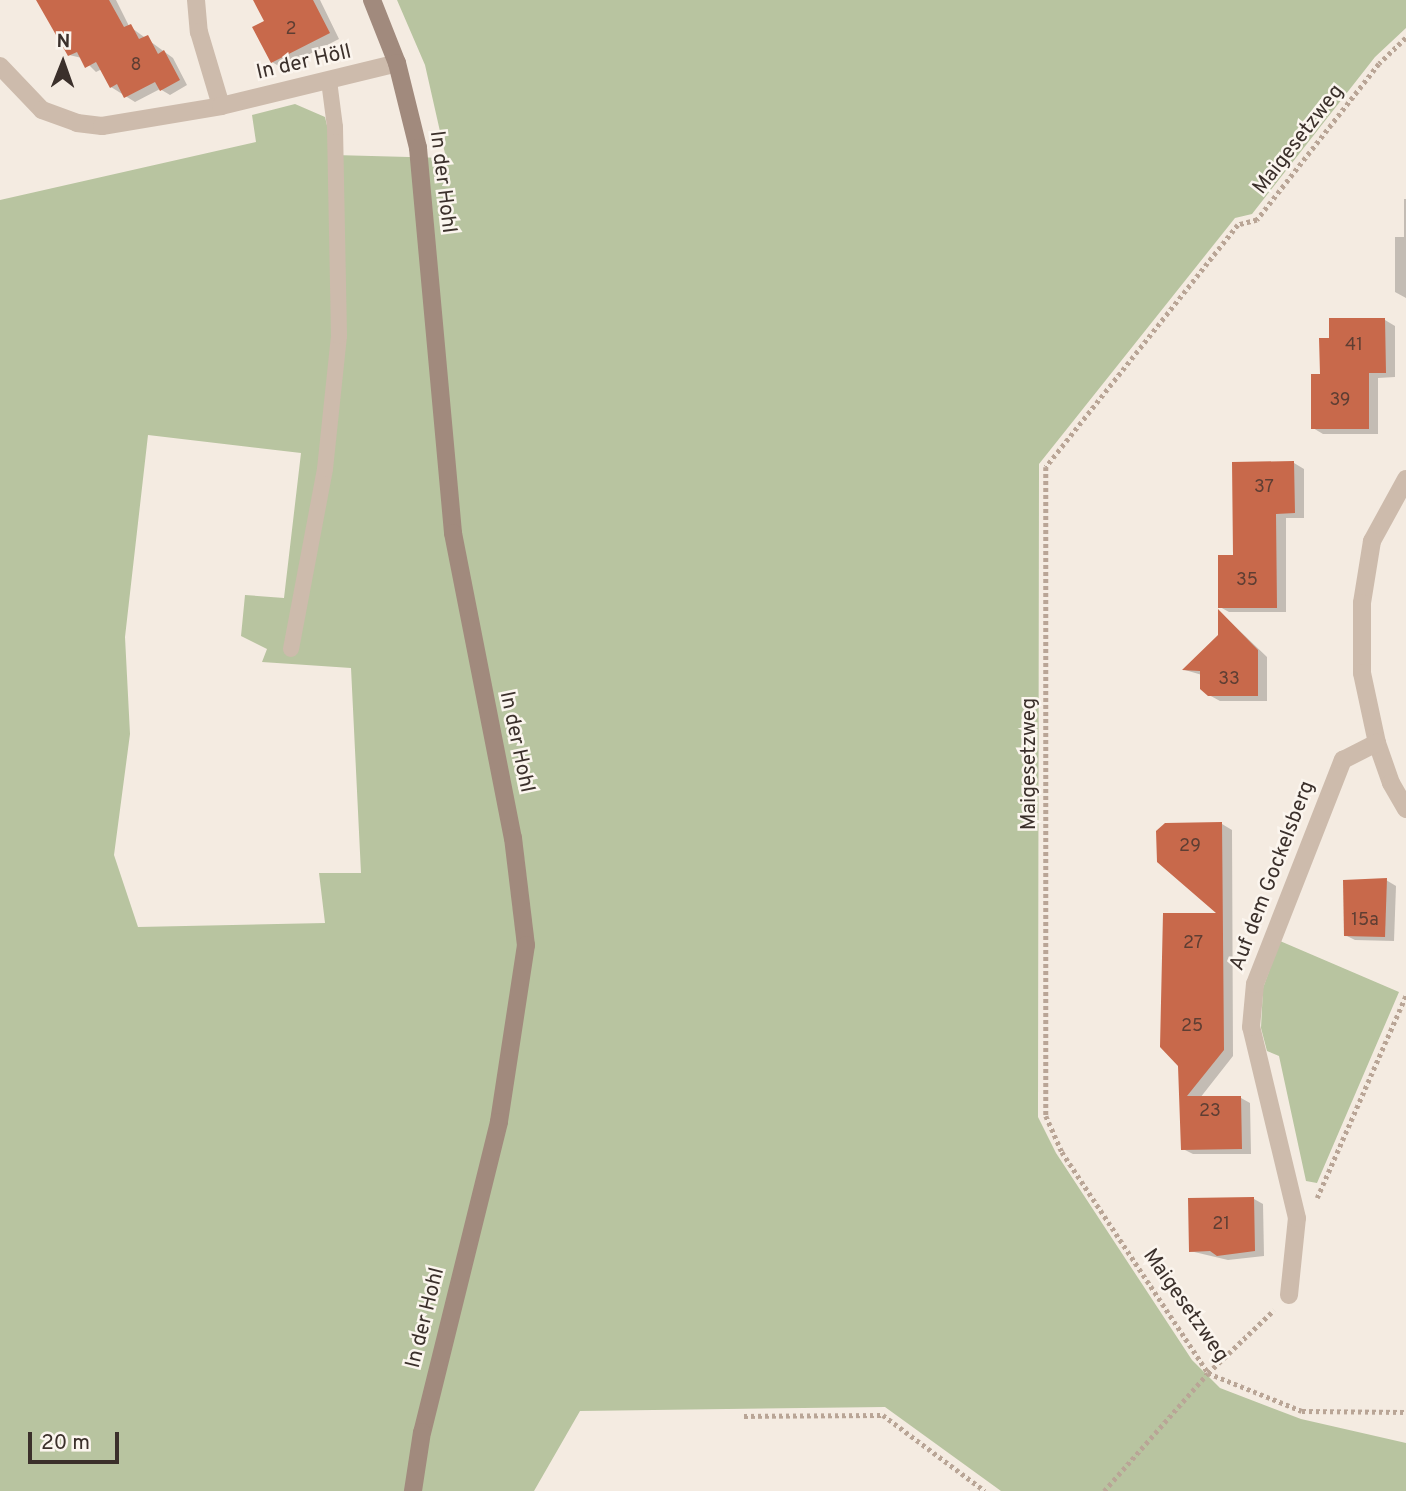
<!DOCTYPE html>
<meta charset="utf-8">
<style>
body{margin:0}
#map{position:relative;width:1406px;height:1491px;overflow:hidden;background:#f4ebe1;font-family:Overpass,sans-serif}
div>[style]{position:absolute}
.green>*{inset:0;background:#b8c4a0}
.shadow>*{inset:0;background:#0003}
.building>*{inset:0;background:#c8694b}
.path>*{height:4.5px;margin-top:-2.25px;transform-origin:0;background:repeating-linear-gradient(90deg,#b9a596 0 3.5px,transparent 0 7px)}
.lane>*{height:16px;margin:-8px;padding:0 8px;transform-origin:8px;border-radius:8px;background:#cdbbac}
.street>*{height:18px;margin:-9px;padding:0 9px;transform-origin:9px;border-radius:9px;background:#cdbbac}
.secondary>*{height:18px;margin:-9px;padding:0 9px;transform-origin:9px;border-radius:9px;background:#a18a7d}
span{translate:-50% -50%;white-space:nowrap;text-align:center;line-height:1.15;-webkit-text-stroke:5px #fbf5ee;paint-order:stroke}
.number-label{font-size:18px;color:#5e3e33}
.number-label span{-webkit-text-stroke-width:0}
.street-label{font-size:21px;color:#3b302b}
.north{position:absolute;left:28px;top:28px;width:70px;height:70px;-webkit-text-stroke:5px #fbf5ee;paint-order:stroke;rotate:1deg;font-size:19px;font-weight:700;line-height:28px;text-align:center;color:#3b302b}
.north::after{content:'';display:block;margin:auto;width:24px;height:32px;background:#3b302b;clip-path:polygon(50% 0,100% 100%,50% 72%,0 100%)}
.scale{position:absolute;left:28px;top:1432px;width:91px;height:32px;box-sizing:border-box;border:4px solid #3b302b;border-top:0;padding-left:9px;font-size:21px;line-height:24px;white-space:nowrap;color:#3b302b;-webkit-text-stroke:5px #fbf5ee;paint-order:stroke}
</style>
<div id="map">
<div class="green">
<i style="clip-path:polygon(evenodd,397px 0,1406px 0,1406px 28px,1375px 57px,1252px 214px,1235px 218px,1039px 464px,1038px 1117px,1056px 1153px,1192px 1360px,1220px 1388px,1301px 1419px,1406px 1443px,1406px 1491px,1001px 1491px,885px 1407px,580px 1411px,534px 1491px,0 1491px,0 200px,256px 142px,252px 115px,295px 104px,325px 117px,334px 155px,446px 158px,425px 65px,397px 0,148px 435px,301px 453px,284px 598px,245px 595px,241px 636px,267px 649px,262px 662px,351px 668px,361px 873px,319px 873px,325px 923px,138px 927px,114px 855px,130px 734px,125px 637px,148px 435px)"></i>
<i style="clip-path:polygon(1280px 941px,1399px 992px,1317px 1183px,1306px 1181px,1279px 1056px,1267px 1051px,1261px 1028px,1263px 988px)"></i>
</div>
<div class="shadow">
<i style="clip-path:polygon(39px 0,116px 0,129px 26px,173px 58px,187px 85px,170px 95px,160px 89px,135px 102px,111px 87px,102px 69px,96px 72px,82px 58px,69px 55px)"></i>
<i style="clip-path:polygon(255px 0,320px 0,339px 39px,282px 68px,272px 62px,266px 22px)"></i>
<i style="clip-path:polygon(1404px 199px,1406px 199px,1406px 298px,1395px 292px,1395px 237px,1404px 237px)"></i>
<i style="clip-path:polygon(1385px 320px,1395px 326px,1395px 377px,1378px 378px,1378px 434px,1323px 434px,1313px 428px,1321px 375px)"></i>
<i style="clip-path:polygon(1294px 463px,1304px 469px,1304px 518px,1286px 518px,1286px 612px,1229px 612px,1220px 607px,1234px 557px)"></i>
<i style="clip-path:polygon(1220px 612px,1267px 657px,1267px 701px,1220px 701px,1209px 695px,1202px 675px,1185px 670px,1220px 636px)"></i>
<i style="clip-path:polygon(1222px 824px,1232px 830px,1233px 1056px,1200px 1098px,1241px 1098px,1250px 1103px,1251px 1154px,1193px 1154px,1183px 1149px,1179px 1065px,1220px 915px)"></i>
<i style="clip-path:polygon(1386px 880px,1396px 886px,1394px 941px,1355px 940px,1345px 935px)"></i>
<i style="clip-path:polygon(1254px 1199px,1263px 1204px,1264px 1256px,1228px 1260px,1190px 1251px)"></i>
</div>
<div class="building">
<i style="clip-path:polygon(36px 0,109px 0,124px 27px,131px 24px,139px 39px,148px 35px,158px 54px,164px 50px,180px 80px,160px 91px,155px 82px,124px 98px,117px 84px,110px 88px,96px 62px,85px 68px,77px 52px,68px 56px)"></i>
<i style="clip-path:polygon(253px 0,313px 0,330px 33px,271px 63px,252px 27px,264px 21px)"></i>
<i style="clip-path:polygon(1329px 318px,1385px 318px,1386px 373px,1369px 373px,1369px 429px,1311px 429px,1311px 374px,1320px 374px,1319px 338px,1329px 338px)"></i>
<i style="clip-path:polygon(1294px 461px,1295px 513px,1276px 514px,1277px 608px,1218px 608px,1218px 555px,1233px 555px,1232px 462px)"></i>
<i style="clip-path:polygon(1218px 609px,1258px 650px,1258px 696px,1208px 696px,1200px 689px,1200px 671px,1182px 670px,1218px 635px)"></i>
<i style="clip-path:polygon(1222px 822px,1224px 1050px,1187px 1096px,1241px 1096px,1242px 1149px,1181px 1150px,1178px 1066px,1160px 1047px,1163px 913px,1216px 913px,1157px 862px,1156px 831px,1165px 823px)"></i>
<i style="clip-path:polygon(1387px 878px,1385px 937px,1344px 936px,1343px 880px)"></i>
<i style="clip-path:polygon(1254px 1197px,1255px 1251px,1217px 1256px,1210px 1251px,1189px 1252px,1188px 1198px)"></i>
</div>
<div class="path">
<i style="left:1406px;top:38px;width:37px;rotate:136deg"></i>
<i style="left:1379px;top:64px;width:198px;rotate:128deg"></i>
<i style="left:1257px;top:220px;width:20px;rotate:165deg"></i>
<i style="left:1238px;top:225px;width:309px;rotate:128.4deg"></i>
<i style="left:1046px;top:467px;width:649px;rotate:90deg"></i>
<i style="left:1046px;top:1116px;width:39px;rotate:66deg"></i>
<i style="left:1062px;top:1152px;width:265px;rotate:56.5deg"></i>
<i style="left:1208px;top:1373px;width:101px;rotate:22deg"></i>
<i style="left:1302px;top:1411px;width:104px;rotate:0.6deg"></i>
<i style="left:1317px;top:1198px;width:222px;rotate:-66.3deg"></i>
<i style="left:744px;top:1416px;width:139px;rotate:-0.4deg"></i>
<i style="left:883px;top:1415px;width:127px;rotate:36.7deg"></i>
<i style="left:1104px;top:1491px;width:157px;rotate:-48.6deg"></i>
<i style="left:1208px;top:1373px;width:91px;rotate:-43.7deg"></i>
</div>
<div class="lane">
<i style="left:291px;top:649px;width:183px;rotate:-79.3deg"></i>
<i style="left:325px;top:469px;width:134px;rotate:-84deg"></i>
<i style="left:339px;top:336px;width:209px;rotate:-91.1deg"></i>
<i style="left:335px;top:127px;width:46px;rotate:-97.4deg"></i>
</div>
<div class="street">
<i style="left:196px;top:0;width:32px;rotate:85deg"></i>
<i style="left:199px;top:32px;width:77px;rotate:73.4deg"></i>
<i style="left:0;top:66px;width:61px;rotate:46.3deg"></i>
<i style="left:42px;top:110px;width:37px;rotate:20deg"></i>
<i style="left:77px;top:123px;width:25px;rotate:7deg"></i>
<i style="left:102px;top:126px;width:121px;rotate:-9.5deg"></i>
<i style="left:221px;top:106px;width:181px;rotate:-13.7deg"></i>
<i style="left:1406px;top:479px;width:71px;rotate:118.7deg"></i>
<i style="left:1372px;top:541px;width:63px;rotate:99.2deg"></i>
<i style="left:1362px;top:603px;width:70px;rotate:90deg"></i>
<i style="left:1362px;top:673px;width:72px;rotate:77.9deg"></i>
<i style="left:1377px;top:743px;width:42px;rotate:70.7deg"></i>
<i style="left:1391px;top:783px;width:30px;rotate:60deg"></i>
<i style="left:1289px;top:1295px;width:77px;rotate:-84.1deg"></i>
<i style="left:1297px;top:1218px;width:196px;rotate:-103.5deg"></i>
<i style="left:1251px;top:1027px;width:43px;rotate:-84.7deg"></i>
<i style="left:1255px;top:984px;width:241px;rotate:-68.6deg"></i>
<i style="left:1343px;top:760px;width:38px;rotate:-27deg"></i>
</div>
<div class="secondary">
<i style="left:372px;top:0;width:68px;rotate:68.4deg"></i>
<i style="left:397px;top:63px;width:88px;rotate:76.1deg"></i>
<i style="left:418px;top:148px;width:387px;rotate:84.8deg"></i>
<i style="left:453px;top:533px;width:311px;rotate:78.9deg"></i>
<i style="left:513px;top:838px;width:108px;rotate:83.1deg"></i>
<i style="left:526px;top:945px;width:179px;rotate:98.7deg"></i>
<i style="left:499px;top:1122px;width:319px;rotate:103.9deg"></i>
<i style="left:422px;top:1432px;width:60px;rotate:98.7deg"></i>
</div>
<div class="number-label">
<span style="left:291px;top:30px">2</span>
<span style="left:136px;top:66px">8</span>
<span style="left:1354px;top:346px">41</span>
<span style="left:1340px;top:401px">39</span>
<span style="left:1264px;top:488px">37</span>
<span style="left:1247px;top:581px">35</span>
<span style="left:1229px;top:680px">33</span>
<span style="left:1190px;top:847px">29</span>
<span style="left:1365px;top:921px">15a</span>
<span style="left:1193px;top:944px">27</span>
<span style="left:1192px;top:1027px">25</span>
<span style="left:1210px;top:1112px">23</span>
<span style="left:1221px;top:1225px">21</span>
</div>
<div class="street-label">
<span style="left:304px;top:63px;rotate:-13deg">In der Höll</span>
<span style="left:1299px;top:140px;rotate:-52deg">Maigesetzweg</span>
<span style="left:442px;top:182px;rotate:83deg">In der Hohl</span>
<span style="left:516px;top:742px;rotate:78deg">In der Hohl</span>
<span style="left:1030px;top:764px;rotate:-90deg">Maigesetzweg</span>
<span style="left:1273px;top:876px;rotate:-69deg">Auf dem Gockelsberg</span>
<span style="left:1185px;top:1306px;rotate:55deg">Maigesetzweg</span>
<span style="left:426px;top:1318px;rotate:-76deg">In der Hohl</span>
</div>
<div class="north">N</div>
<div class="scale">20 m</div>
</div>
